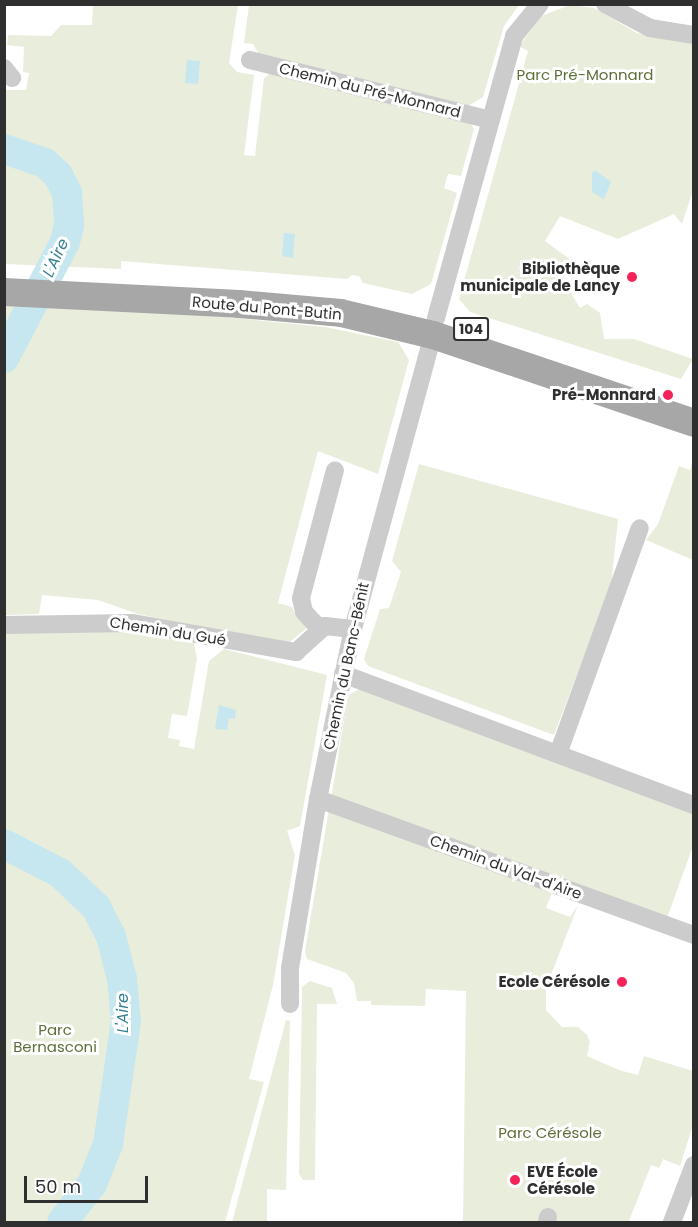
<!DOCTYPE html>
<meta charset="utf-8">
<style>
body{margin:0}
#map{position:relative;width:698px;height:1227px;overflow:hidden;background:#fff;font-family:Poppins,sans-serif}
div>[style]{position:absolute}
.green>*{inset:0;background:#e9eddc}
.water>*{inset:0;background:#c6e7ef}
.river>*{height:30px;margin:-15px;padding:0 15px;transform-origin:15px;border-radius:15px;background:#c6e7ef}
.street>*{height:18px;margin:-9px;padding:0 9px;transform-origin:9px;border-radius:9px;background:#ccc}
.primary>*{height:28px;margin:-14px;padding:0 14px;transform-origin:14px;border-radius:14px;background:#a7a7a7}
.dots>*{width:16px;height:16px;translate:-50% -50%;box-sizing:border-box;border:3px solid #fff;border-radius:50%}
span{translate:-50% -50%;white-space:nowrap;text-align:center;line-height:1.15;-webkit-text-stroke:6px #fff;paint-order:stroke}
.shield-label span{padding:2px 4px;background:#fff;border:2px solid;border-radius:4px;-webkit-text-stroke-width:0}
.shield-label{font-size:14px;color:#2f2f2f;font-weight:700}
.park-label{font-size:15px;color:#5c6f38}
.street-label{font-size:15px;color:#2f2f2f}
.poi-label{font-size:15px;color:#2f2f2f;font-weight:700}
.right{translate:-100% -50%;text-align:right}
.left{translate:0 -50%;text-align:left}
.water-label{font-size:16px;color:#337f92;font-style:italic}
.frame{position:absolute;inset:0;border:6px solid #2f2f2f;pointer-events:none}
.scale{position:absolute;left:24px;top:1176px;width:124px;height:27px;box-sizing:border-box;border:3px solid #2f2f2f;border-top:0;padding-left:8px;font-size:18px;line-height:21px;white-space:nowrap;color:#2f2f2f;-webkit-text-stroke:4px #fff;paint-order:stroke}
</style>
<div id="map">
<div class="green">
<i style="clip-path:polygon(93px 5px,238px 5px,229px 63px,237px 72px,254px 75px,244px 155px,255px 156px,264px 78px,272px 72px,470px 122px,474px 129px,461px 176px,448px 174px,444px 188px,457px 193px,431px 284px,412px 294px,363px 283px,359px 276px,352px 275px,347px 279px,121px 261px,121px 269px,5px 264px,4px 90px,26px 90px,29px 73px,23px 72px,24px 47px,7px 45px,8px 35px,51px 36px,61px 25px,92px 25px)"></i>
<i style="clip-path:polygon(249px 5px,519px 5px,504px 26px,483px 97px,468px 106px,259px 54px,253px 44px,244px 43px)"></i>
<i style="clip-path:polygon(570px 5px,594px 8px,637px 33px,693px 43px,693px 190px,682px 224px,674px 214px,618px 239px,560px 216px,545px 241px,579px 266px,562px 278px,580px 308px,587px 304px,600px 313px,604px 339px,634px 339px,693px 359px,681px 379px,470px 312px,459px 299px,528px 51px,519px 46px,541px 16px)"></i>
<i style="clip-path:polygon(5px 305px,185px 313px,325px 327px,398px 342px,409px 360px,378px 474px,318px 451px,278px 603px,292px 607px,297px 618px,304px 615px,307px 628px,286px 645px,138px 614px,98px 600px,42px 595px,39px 614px,5px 615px)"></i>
<i style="clip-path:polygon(693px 459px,693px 560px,646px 540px,658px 524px,679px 466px,690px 470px)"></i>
<i style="clip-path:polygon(419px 464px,618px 519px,611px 586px,554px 735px,368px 666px,364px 659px,380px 609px,389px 608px,401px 572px,392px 561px)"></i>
<i style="clip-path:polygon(121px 630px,194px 643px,197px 659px,187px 716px,172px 714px,168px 738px,180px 740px,179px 746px,194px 749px,209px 661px,224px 649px,327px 675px,300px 826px,287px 831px,295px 855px,273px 985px,249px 1079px,264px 1082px,225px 1222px,5px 1222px,4px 632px)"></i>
<i style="clip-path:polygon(361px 688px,693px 814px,693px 846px,666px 921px,331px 799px,347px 702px,350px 694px)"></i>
<i style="clip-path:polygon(329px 809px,553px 890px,546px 908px,570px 917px,578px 905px,546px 988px,546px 1010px,562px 1027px,578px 1027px,587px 1035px,590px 1042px,587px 1056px,619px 1070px,638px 1075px,644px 1056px,693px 1071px,693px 1125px,680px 1166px,663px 1159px,659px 1168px,651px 1165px,629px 1221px,463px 1222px,466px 991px,426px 989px,425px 1006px,371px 1005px,371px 1001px,357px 1001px,354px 983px,346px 973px,307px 959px,305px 951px)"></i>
<i style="clip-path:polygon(310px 981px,332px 988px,337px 1004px,317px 1004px,315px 1180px,303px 1180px,299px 1174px,302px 994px,302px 987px)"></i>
<i style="clip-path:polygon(286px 1020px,290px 1021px,286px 1190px,267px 1189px,267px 1222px,232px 1222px)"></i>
</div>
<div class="water">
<i style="clip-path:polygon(187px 60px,200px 61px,198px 84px,185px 83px)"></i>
<i style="clip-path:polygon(595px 170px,611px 182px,604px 199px,592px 192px,592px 173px)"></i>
<i style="clip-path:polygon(284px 233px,295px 234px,293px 258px,282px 256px)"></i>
<i style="clip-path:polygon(219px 705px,236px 710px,235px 719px,229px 718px,227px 730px,215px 729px)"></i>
</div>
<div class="river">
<i style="left:4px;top:149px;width:43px;rotate:18.9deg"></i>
<i style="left:45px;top:163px;width:18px;rotate:43deg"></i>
<i style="left:58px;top:175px;width:20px;rotate:63deg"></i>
<i style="left:67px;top:193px;width:32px;rotate:86deg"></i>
<i style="left:69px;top:225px;width:17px;rotate:103deg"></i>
<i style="left:65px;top:242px;width:131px;rotate:117.7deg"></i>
<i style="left:4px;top:844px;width:63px;rotate:27.4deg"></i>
<i style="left:60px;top:873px;width:50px;rotate:43.4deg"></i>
<i style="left:96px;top:907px;width:33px;rotate:63deg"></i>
<i style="left:111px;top:936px;width:44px;rotate:75.7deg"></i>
<i style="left:122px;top:979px;width:42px;rotate:84.6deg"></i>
<i style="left:126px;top:1021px;width:124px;rotate:98.3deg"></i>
<i style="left:108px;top:1144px;width:43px;rotate:111.8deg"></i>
<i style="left:92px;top:1184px;width:48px;rotate:128.3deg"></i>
</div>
<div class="street">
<i style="left:605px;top:4px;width:51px;rotate:28.1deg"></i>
<i style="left:650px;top:28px;width:45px;rotate:9deg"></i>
<i style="left:250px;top:60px;width:248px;rotate:14deg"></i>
<i style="left:4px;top:68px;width:13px;rotate:51deg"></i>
<i style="left:436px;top:318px;width:293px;rotate:-74.5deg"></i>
<i style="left:514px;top:36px;width:41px;rotate:-50.9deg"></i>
<i style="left:4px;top:625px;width:129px;rotate:-0.9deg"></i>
<i style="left:133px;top:623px;width:166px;rotate:10.1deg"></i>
<i style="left:296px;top:652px;width:39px;rotate:-42deg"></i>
<i style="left:325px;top:626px;width:28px;rotate:6deg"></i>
<i style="left:319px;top:628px;width:22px;rotate:-133deg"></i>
<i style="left:304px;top:612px;width:14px;rotate:-102deg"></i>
<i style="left:301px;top:598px;width:132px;rotate:-75.1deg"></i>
<i style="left:343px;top:674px;width:375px;rotate:20.5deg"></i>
<i style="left:558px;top:754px;width:240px;rotate:-70.1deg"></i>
<i style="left:318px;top:799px;width:400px;rotate:19.9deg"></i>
<i style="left:290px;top:1004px;width:36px;rotate:-90deg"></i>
<i style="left:290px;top:968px;width:171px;rotate:-80.6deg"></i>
<i style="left:318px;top:799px;width:174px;rotate:-78.4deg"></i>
<i style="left:353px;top:629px;width:305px;rotate:-74.8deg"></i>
<i style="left:547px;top:1222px;width:5px;rotate:-79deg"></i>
<i style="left:672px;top:1222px;width:61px;rotate:-68.9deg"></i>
</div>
<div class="primary">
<i style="left:4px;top:292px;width:235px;rotate:2.9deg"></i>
<i style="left:239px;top:304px;width:102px;rotate:5deg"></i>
<i style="left:341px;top:313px;width:95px;rotate:13.4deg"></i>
<i style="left:433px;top:335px;width:275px;rotate:18.6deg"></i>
</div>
<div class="dots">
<i style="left:632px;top:277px;background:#f4235a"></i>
<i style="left:668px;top:395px;background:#f4235a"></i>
<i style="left:622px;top:982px;background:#f4235a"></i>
<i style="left:515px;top:1180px;background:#f4235a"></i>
</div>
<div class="shield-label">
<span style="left:471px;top:329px">104</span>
</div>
<div class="park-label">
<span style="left:585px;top:75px">Parc Pré-Monnard</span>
<span style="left:55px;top:1038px">Parc<br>Bernasconi</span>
<span style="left:550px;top:1133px">Parc Cérésole</span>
</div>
<div class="street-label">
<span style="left:370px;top:90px;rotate:14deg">Chemin du Pré-Monnard</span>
<span style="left:267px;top:308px;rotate:5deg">Route du Pont-Butin</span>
<span style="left:168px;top:631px;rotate:9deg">Chemin du Gué</span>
<span style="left:346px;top:666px;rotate:-78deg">Chemin du Banc-Bénit</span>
<span style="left:506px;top:867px;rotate:20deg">Chemin du Val-d'Aire</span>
</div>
<div class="poi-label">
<span class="right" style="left:620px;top:277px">Bibliothèque<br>municipale de Lancy</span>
<span class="right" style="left:656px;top:395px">Pré-Monnard</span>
<span class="right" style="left:610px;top:982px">Ecole Cérésole</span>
<span class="left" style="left:527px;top:1180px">EVE École<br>Cérésole</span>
</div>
<div class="water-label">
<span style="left:56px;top:258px;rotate:-65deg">L'Aire</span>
<span style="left:123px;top:1013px;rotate:-90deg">L'Aire</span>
</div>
<div class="frame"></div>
<div class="scale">50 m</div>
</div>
